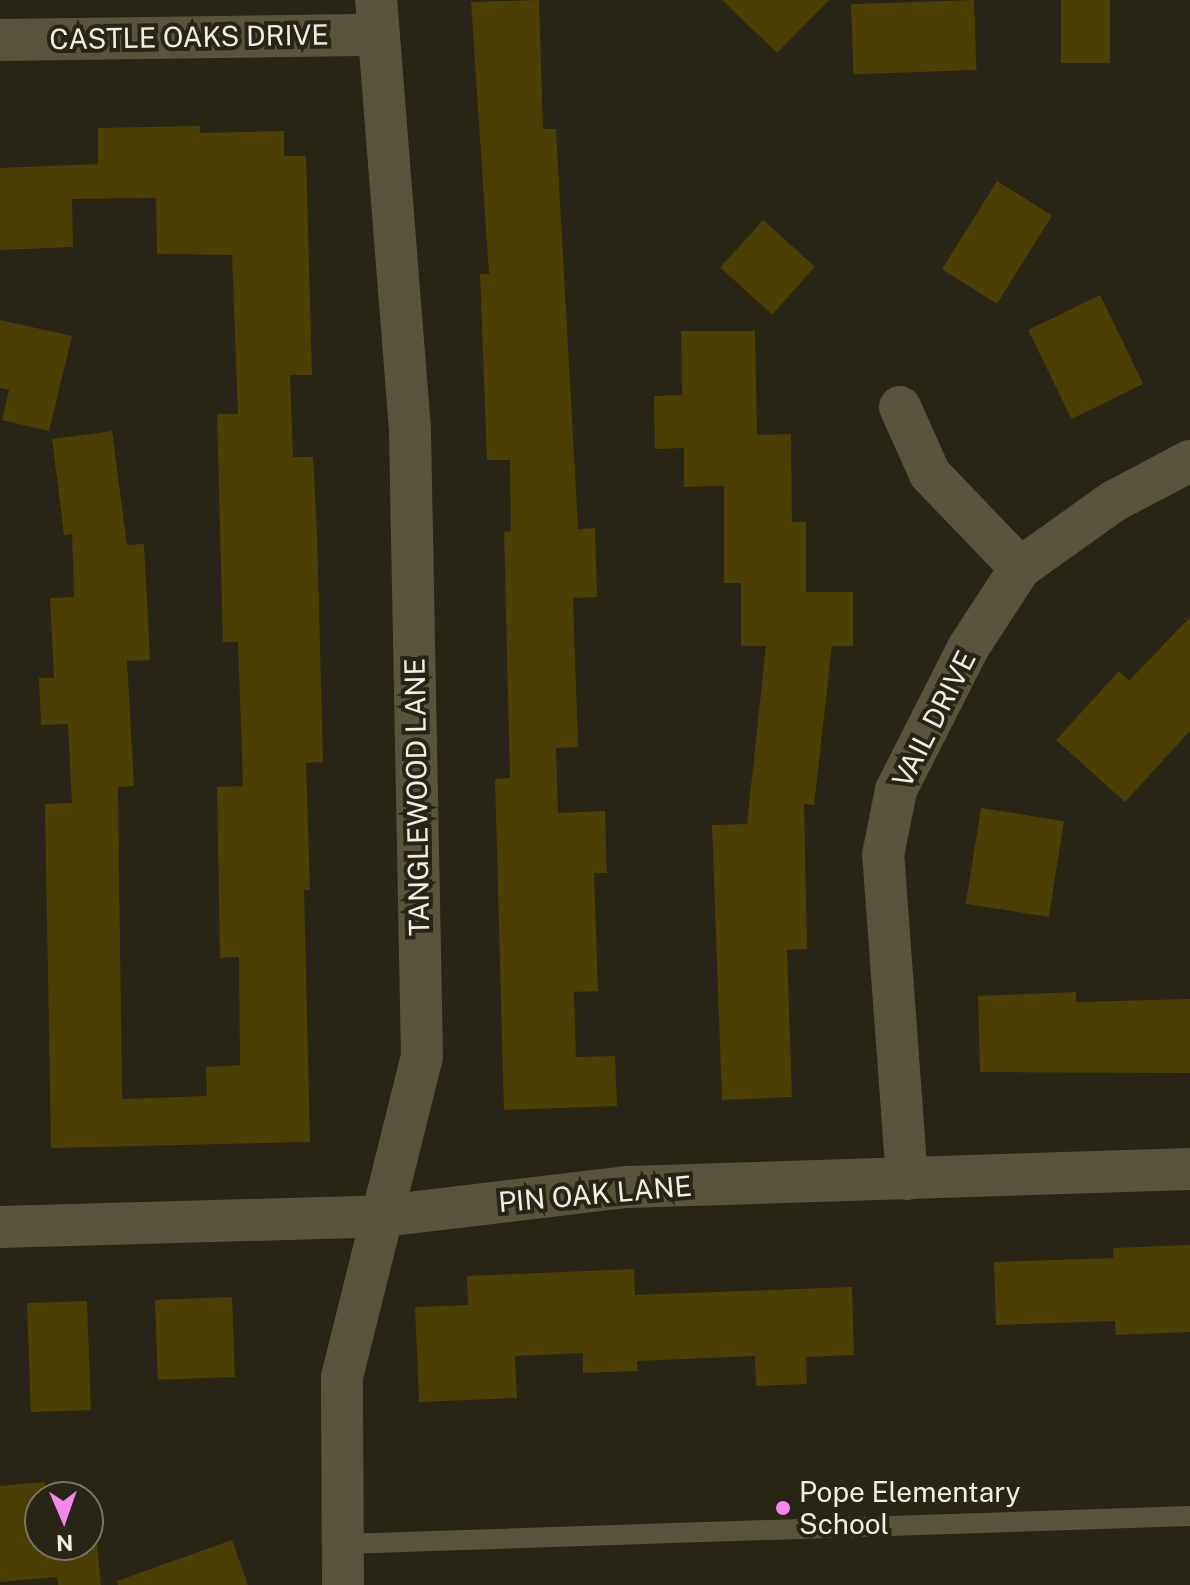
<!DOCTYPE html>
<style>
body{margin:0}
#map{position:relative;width:1190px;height:1585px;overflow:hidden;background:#282416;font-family:"Public Sans",sans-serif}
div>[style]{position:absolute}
.building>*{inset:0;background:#4c3f04;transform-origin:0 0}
.service>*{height:20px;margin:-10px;padding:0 10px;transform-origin:10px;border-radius:10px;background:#5a543f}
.minor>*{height:42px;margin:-21px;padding:0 21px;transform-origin:21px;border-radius:21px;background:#5a543f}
.dots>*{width:22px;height:22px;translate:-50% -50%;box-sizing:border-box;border:4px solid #282416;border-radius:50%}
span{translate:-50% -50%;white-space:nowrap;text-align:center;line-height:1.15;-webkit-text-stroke:8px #282416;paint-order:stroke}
.street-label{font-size:28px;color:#f0eee5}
.poi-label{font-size:28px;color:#f0eee5}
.left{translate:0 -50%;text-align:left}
.north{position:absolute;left:24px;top:1481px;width:80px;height:80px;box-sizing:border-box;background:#282416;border:2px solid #787569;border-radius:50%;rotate:178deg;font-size:22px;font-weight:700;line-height:32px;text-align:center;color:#f0eee5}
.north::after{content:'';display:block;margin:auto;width:28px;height:36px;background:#f688ed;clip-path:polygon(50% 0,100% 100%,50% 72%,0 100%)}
</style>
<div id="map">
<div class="building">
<div style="clip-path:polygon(539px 0,543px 129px,556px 129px,578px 529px,595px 528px,597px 597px,573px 598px,578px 747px,556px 748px,558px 813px,605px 811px,607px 873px,594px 873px,598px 991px,574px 992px,576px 1057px,615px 1056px,617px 1106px,504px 1110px,495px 779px,510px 778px,504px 532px,511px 531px,510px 460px,487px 460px,480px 274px,489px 274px,471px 2px)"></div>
<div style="clip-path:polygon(722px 0,829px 0,777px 53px)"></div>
<div style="left:974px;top:0;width:70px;height:123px;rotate:88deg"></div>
<div style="left:1061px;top:0;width:49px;height:63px"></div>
<div style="clip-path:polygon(200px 126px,200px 133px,284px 131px,284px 156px,306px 156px,312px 375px,290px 375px,293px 457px,313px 457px,317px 532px,323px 762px,306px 763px,310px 890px,304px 890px,310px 1142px,51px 1148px,45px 804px,72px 803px,68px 724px,41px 725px,39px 678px,54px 678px,50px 598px,74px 597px,72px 534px,64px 535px,52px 439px,112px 431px,127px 545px,144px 544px,150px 660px,127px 661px,134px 786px,118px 787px,122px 1099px,207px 1096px,206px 1067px,240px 1065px,239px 957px,220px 958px,217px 787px,243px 786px,238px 642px,223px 642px,217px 414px,238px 414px,232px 255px,157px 254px,156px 198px,72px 199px,73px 247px,0 250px,0 168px,98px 164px,98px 128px)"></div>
<div style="left:997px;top:181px;width:65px;height:104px;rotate:32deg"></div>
<div style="left:763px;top:220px;width:70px;height:64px;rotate:42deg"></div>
<div style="left:1100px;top:295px;width:99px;height:80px;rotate:64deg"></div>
<div style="clip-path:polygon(0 320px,72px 336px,49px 431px,2px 420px,9px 390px,0 388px)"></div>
<div style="clip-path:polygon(681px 331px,755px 331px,757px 435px,791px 434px,792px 522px,806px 522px,806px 592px,853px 592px,853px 646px,832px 646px,814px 805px,804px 804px,807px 949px,787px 950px,792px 1097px,722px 1100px,712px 825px,747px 824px,766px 646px,741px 646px,741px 583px,724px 583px,724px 486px,684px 487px,684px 448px,655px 449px,654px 396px,682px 395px)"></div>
<div style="clip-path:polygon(1190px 617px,1190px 731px,1125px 802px,1056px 740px,1119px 671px,1129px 681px)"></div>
<div style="left:981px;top:808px;width:84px;height:97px;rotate:9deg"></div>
<div style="clip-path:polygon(1076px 992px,1076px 1002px,1190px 999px,1190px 1073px,980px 1072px,978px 996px)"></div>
<div style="clip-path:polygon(1190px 1245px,1190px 1332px,1116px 1335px,1115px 1321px,996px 1325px,994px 1262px,1113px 1258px,1113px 1248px)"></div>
<div style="clip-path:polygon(634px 1269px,635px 1295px,852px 1287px,854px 1355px,806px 1357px,807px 1384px,756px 1386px,755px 1356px,637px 1361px,638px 1371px,583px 1373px,583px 1353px,515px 1356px,517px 1398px,419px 1402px,415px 1307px,468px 1305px,467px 1276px)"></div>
<div style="left:232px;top:1297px;width:80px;height:77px;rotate:88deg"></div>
<div style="left:87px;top:1301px;width:109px;height:60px;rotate:88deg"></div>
<div style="clip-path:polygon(45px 1482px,40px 1545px,88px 1545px,93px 1505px,101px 1585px,58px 1585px,57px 1577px,0 1582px,0 1486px)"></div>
<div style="clip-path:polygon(232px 1540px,248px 1585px,118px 1585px,117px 1581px)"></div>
</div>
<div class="service">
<div style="left:343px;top:1544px;width:847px;rotate:-1.89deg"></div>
</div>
<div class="minor">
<div style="left:0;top:40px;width:377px;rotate:-0.8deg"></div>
<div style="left:900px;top:407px;width:73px;rotate:65.9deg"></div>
<div style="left:930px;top:474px;width:130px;rotate:46.2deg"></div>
<div style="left:907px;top:1179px;width:325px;rotate:-94.2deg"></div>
<div style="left:883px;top:855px;width:66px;rotate:-78.7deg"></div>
<div style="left:896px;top:790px;width:159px;rotate:-63.1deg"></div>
<div style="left:968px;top:648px;width:95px;rotate:-57deg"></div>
<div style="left:1020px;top:568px;width:115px;rotate:-35.5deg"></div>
<div style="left:1114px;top:501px;width:86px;rotate:-27.8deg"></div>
<div style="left:0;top:1227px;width:383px;rotate:-1.6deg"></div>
<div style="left:383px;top:1216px;width:247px;rotate:-6.8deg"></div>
<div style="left:628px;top:1187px;width:562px;rotate:-1.83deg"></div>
<div style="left:343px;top:1585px;width:208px;rotate:-90.3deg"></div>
<div style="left:342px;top:1377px;width:330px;rotate:-76deg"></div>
<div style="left:422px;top:1057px;width:627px;rotate:-91.1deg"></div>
<div style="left:410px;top:430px;width:431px;rotate:-94.5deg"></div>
</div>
<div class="dots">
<div style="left:783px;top:1508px;background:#f688ed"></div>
</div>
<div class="street-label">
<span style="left:189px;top:37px;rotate:-1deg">CASTLE OAKS DRIVE</span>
<span style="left:934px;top:719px;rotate:-63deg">VAIL DRIVE</span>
<span style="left:417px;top:797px;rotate:-91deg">TANGLEWOOD LANE</span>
<span style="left:595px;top:1194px;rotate:-5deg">PIN OAK LANE</span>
</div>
<div class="poi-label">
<span class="left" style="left:799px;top:1508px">Pope Elementary<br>School</span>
</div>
<div class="north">N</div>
</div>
